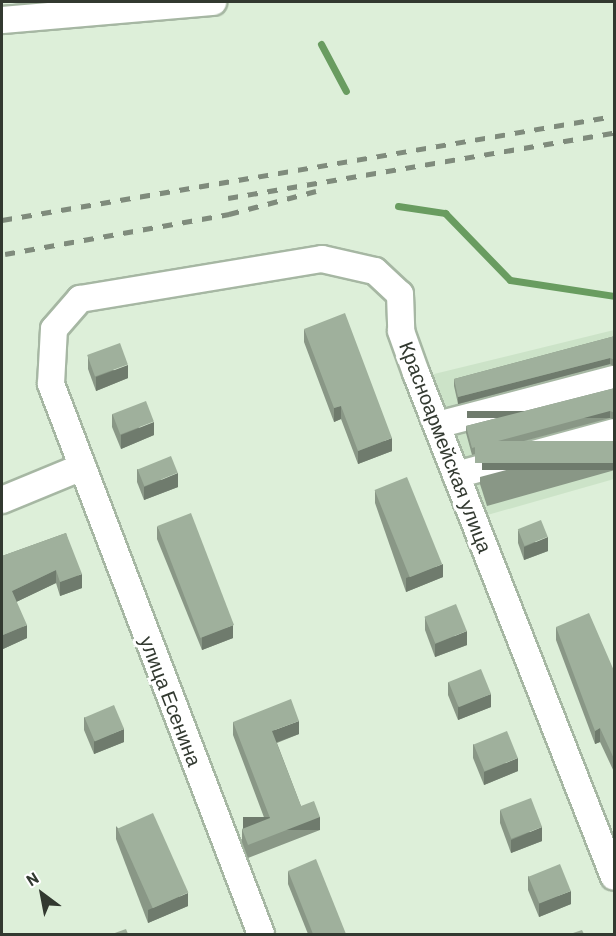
<!DOCTYPE html>
<meta charset="utf-8">
<style>
body{margin:0}
#map{position:relative;width:616px;height:936px;overflow:hidden;background:#ddefd9;font-family:Barlow,sans-serif}
div>[style]{position:absolute}
.built>*{inset:0;background:#cce3c8}
.stream>*{height:7px;margin:-3.5px;padding:0 3.5px;transform-origin:3.5px;border-radius:3.5px;background:#699c60}
.roads{filter:drop-shadow(2px 0 #a6b7a3) drop-shadow(-2px 0 #a6b7a3) drop-shadow(0 2px #a6b7a3) drop-shadow(0 -2px #a6b7a3)}
.minor>*{height:26px;margin:-13px;padding:0 13px;transform-origin:13px;border-radius:13px;background:#fff}
.rail>*{height:4.5px;margin-top:-2.25px;transform-origin:0;background:repeating-linear-gradient(90deg,#7f8b7c 0 10px,transparent 0 20px)}
.wall>*{inset:0;background:#899786}
.shaded-wall>*{inset:0;background:#6f7b6d;transform-origin:0 0}
.building>*{inset:0;background:#9fb09c;transform-origin:0 0}
span{translate:-50% -50%;white-space:nowrap;text-align:center;line-height:1.15;-webkit-text-stroke:6px #fff;paint-order:stroke}
.street-label{font-size:20px;color:#323930}
.frame{position:absolute;inset:0;border:3px solid #323930;pointer-events:none}
.north{position:absolute;left:12px;top:864px;width:60px;height:60px;-webkit-text-stroke:4px #fff;paint-order:stroke;rotate:328deg;font-size:16px;font-weight:700;line-height:24px;text-align:center;color:#323930}
.north::after{content:'';display:block;margin:auto;width:21px;height:27px;background:#323930;clip-path:polygon(50% 0,100% 100%,50% 72%,0 100%)}
</style>
<div id="map">
<div class="built">
<div style="clip-path:polygon(614px 330px,614px 479px,484px 516px,430px 375px)"></div>
</div>
<div class="stream">
<div style="left:321px;top:44px;width:53px;rotate:62deg"></div>
<div style="left:398px;top:206px;width:48px;rotate:8.5deg"></div>
<div style="left:445px;top:213px;width:93px;rotate:45.9deg"></div>
<div style="left:510px;top:280px;width:105px;rotate:8.7deg"></div>
</div>
<div class="roads">
<div class="minor">
<div style="left:2px;top:20px;width:212px;rotate:-4.9deg"></div>
<div style="left:437px;top:425px;width:183px;rotate:-14.6deg"></div>
<div style="left:456px;top:475px;width:164px;rotate:-15.2deg"></div>
<div style="left:2px;top:500px;width:87px;rotate:-22.4deg"></div>
<div style="left:261px;top:934px;width:589px;rotate:-110.9deg"></div>
<div style="left:51px;top:384px;width:55px;rotate:-86.9deg"></div>
<div style="left:54px;top:329px;width:40px;rotate:-49deg"></div>
<div style="left:80px;top:299px;width:245px;rotate:-9.4deg"></div>
<div style="left:322px;top:259px;width:54px;rotate:12.8deg"></div>
<div style="left:375px;top:271px;width:34px;rotate:43deg"></div>
<div style="left:400px;top:294px;width:37px;rotate:88deg"></div>
<div style="left:401px;top:331px;width:45px;rotate:70.3deg"></div>
<div style="left:416px;top:373px;width:541px;rotate:68.55deg"></div>
</div>
</div>
<div class="rail">
<div style="left:228px;top:198px;width:391px;rotate:-9.6deg"></div>
<div style="left:2px;top:220px;width:621px;rotate:-9.64deg"></div>
<div style="left:5px;top:254px;width:228px;rotate:-10.1deg"></div>
<div style="left:229px;top:214px;width:90px;rotate:-14.8deg"></div>
</div>
<div class="wall">
<div style="clip-path:polygon(304px 329px,392px 451px,358px 464px,341px 419px,334px 422px,304px 342px)"></div>
<div style="clip-path:polygon(615px 336px,615px 367px,610px 364px,458px 404px,454px 386px,454px 379px)"></div>
<div style="clip-path:polygon(88px 356px,128px 378px,96px 391px,88px 369px)"></div>
<div style="clip-path:polygon(615px 388px,615px 420px,610px 418px,472px 455px,466px 433px,466px 426px)"></div>
<div style="clip-path:polygon(112px 414px,154px 435px,121px 449px,112px 427px)"></div>
<div style="clip-path:polygon(615px 441px,615px 470px,487px 506px,480px 484px,480px 477px)"></div>
<div style="clip-path:polygon(137px 469px,178px 487px,144px 500px,137px 482px)"></div>
<div style="clip-path:polygon(375px 490px,443px 577px,406px 592px,375px 503px)"></div>
<div style="clip-path:polygon(157px 526px,233px 638px,202px 650px,157px 539px)"></div>
<div style="clip-path:polygon(518px 530px,548px 551px,524px 560px,518px 543px)"></div>
<div style="clip-path:polygon(66px 533px,82px 588px,60px 596px,56px 583px,16px 602px,27px 638px,3px 649px,2px 645px,2px 556px)"></div>
<div style="clip-path:polygon(425px 617px,467px 645px,435px 657px,425px 630px)"></div>
<div style="clip-path:polygon(556px 627px,615px 673px,615px 774px,600px 742px,595px 744px,556px 640px)"></div>
<div style="clip-path:polygon(448px 682px,491px 707px,458px 720px,448px 695px)"></div>
<div style="clip-path:polygon(84px 717px,124px 742px,94px 754px,84px 730px)"></div>
<div style="clip-path:polygon(233px 722px,299px 734px,277px 743px,301px 806px,320px 830px,248px 858px,242px 842px,242px 829px,265px 820px,233px 735px)"></div>
<div style="clip-path:polygon(473px 744px,518px 771px,484px 785px,473px 758px)"></div>
<div style="clip-path:polygon(500px 810px,542px 841px,511px 853px,500px 823px)"></div>
<div style="clip-path:polygon(116px 826px,188px 906px,148px 923px,116px 839px)"></div>
<div style="clip-path:polygon(288px 871px,346px 934px,308px 934px,288px 884px)"></div>
<div style="clip-path:polygon(528px 876px,571px 904px,539px 917px,528px 890px)"></div>
</div>
<div class="shaded-wall">
<div style="clip-path:polygon(610px 358px,610px 364px,458px 404px,458px 397px)"></div>
<div style="clip-path:polygon(128px 365px,128px 378px,96px 391px,96px 377px)"></div>
<div style="clip-path:polygon(341px 406px,341px 419px,334px 422px,334px 408px)"></div>
<div style="left:610px;top:411px;width:7px;height:143px;rotate:90deg"></div>
<div style="clip-path:polygon(154px 422px,154px 435px,121px 449px,121px 435px)"></div>
<div style="clip-path:polygon(392px 438px,392px 451px,358px 464px,358px 451px)"></div>
<div style="left:615px;top:463px;width:7px;height:133px;rotate:90deg"></div>
<div style="clip-path:polygon(178px 473px,178px 487px,144px 500px,144px 487px)"></div>
<div style="clip-path:polygon(548px 537px,548px 551px,524px 560px,524px 547px)"></div>
<div style="clip-path:polygon(443px 564px,443px 577px,406px 592px,406px 578px)"></div>
<div style="clip-path:polygon(56px 570px,56px 583px,12px 604px,12px 591px)"></div>
<div style="clip-path:polygon(82px 574px,82px 588px,60px 596px,60px 582px)"></div>
<div style="clip-path:polygon(27px 625px,27px 638px,3px 649px,3px 635px)"></div>
<div style="clip-path:polygon(233px 625px,233px 638px,202px 650px,202px 637px)"></div>
<div style="clip-path:polygon(467px 631px,467px 645px,435px 657px,435px 644px)"></div>
<div style="clip-path:polygon(491px 694px,491px 707px,458px 720px,458px 706px)"></div>
<div style="clip-path:polygon(299px 721px,299px 734px,272px 744px,272px 731px)"></div>
<div style="clip-path:polygon(600px 728px,600px 742px,595px 744px,595px 731px)"></div>
<div style="clip-path:polygon(124px 729px,124px 742px,94px 754px,94px 741px)"></div>
<div style="clip-path:polygon(518px 758px,518px 771px,484px 785px,484px 772px)"></div>
<div style="left:320px;top:817px;width:13px;height:77px;rotate:90deg"></div>
<div style="clip-path:polygon(542px 827px,542px 841px,511px 853px,511px 840px)"></div>
<div style="clip-path:polygon(571px 891px,571px 904px,539px 917px,539px 903px)"></div>
<div style="clip-path:polygon(188px 893px,188px 906px,148px 923px,148px 910px)"></div>
</div>
<div class="building">
<div style="clip-path:polygon(345px 313px,392px 438px,358px 451px,341px 406px,334px 408px,304px 329px)"></div>
<div style="clip-path:polygon(615px 336px,615px 360px,610px 358px,458px 397px,454px 379px)"></div>
<div style="left:120px;top:343px;width:23px;height:35px;rotate:70deg"></div>
<div style="clip-path:polygon(615px 388px,615px 413px,610px 411px,472px 448px,466px 426px)"></div>
<div style="left:146px;top:401px;width:22px;height:36px;rotate:69deg"></div>
<div style="left:615px;top:441px;width:22px;height:140px;rotate:90deg"></div>
<div style="left:171px;top:456px;width:18px;height:36px;rotate:68deg"></div>
<div style="left:407px;top:477px;width:94px;height:35px;rotate:68deg"></div>
<div style="left:191px;top:513px;width:120px;height:36px;rotate:69deg"></div>
<div style="left:541px;top:520px;width:18px;height:25px;rotate:68deg"></div>
<div style="clip-path:polygon(66px 533px,82px 574px,60px 582px,56px 570px,12px 591px,27px 625px,3px 635px,2px 631px,2px 556px)"></div>
<div style="left:456px;top:604px;width:29px;height:34px;rotate:68deg"></div>
<div style="clip-path:polygon(589px 613px,615px 673px,615px 761px,600px 728px,595px 731px,556px 627px)"></div>
<div style="left:481px;top:669px;width:27px;height:35px;rotate:68deg"></div>
<div style="clip-path:polygon(291px 699px,299px 721px,272px 731px,301px 806px,314px 801px,320px 817px,248px 845px,242px 829px,270px 818px,233px 722px)"></div>
<div style="left:114px;top:705px;width:26px;height:32px;rotate:67deg"></div>
<div style="left:507px;top:731px;width:29px;height:36px;rotate:68deg"></div>
<div style="left:531px;top:798px;width:31px;height:33px;rotate:69deg"></div>
<div style="left:153px;top:813px;width:87px;height:39px;rotate:66deg"></div>
<div style="clip-path:polygon(316px 859px,346px 934px,313px 934px,288px 871px)"></div>
<div style="left:560px;top:864px;width:29px;height:34px;rotate:68deg"></div>
<div style="clip-path:polygon(126px 929px,128px 934px,112px 934px)"></div>
<div style="clip-path:polygon(582px 930px,584px 934px,570px 934px)"></div>
</div>
<div class="street-label">
<span style="left:446px;top:447px;rotate:69deg">Красноармейская улица</span>
<span style="left:171px;top:701px;rotate:69deg">улица Есенина</span>
</div>
<div class="frame"></div>
<div class="north">N</div>
</div>
